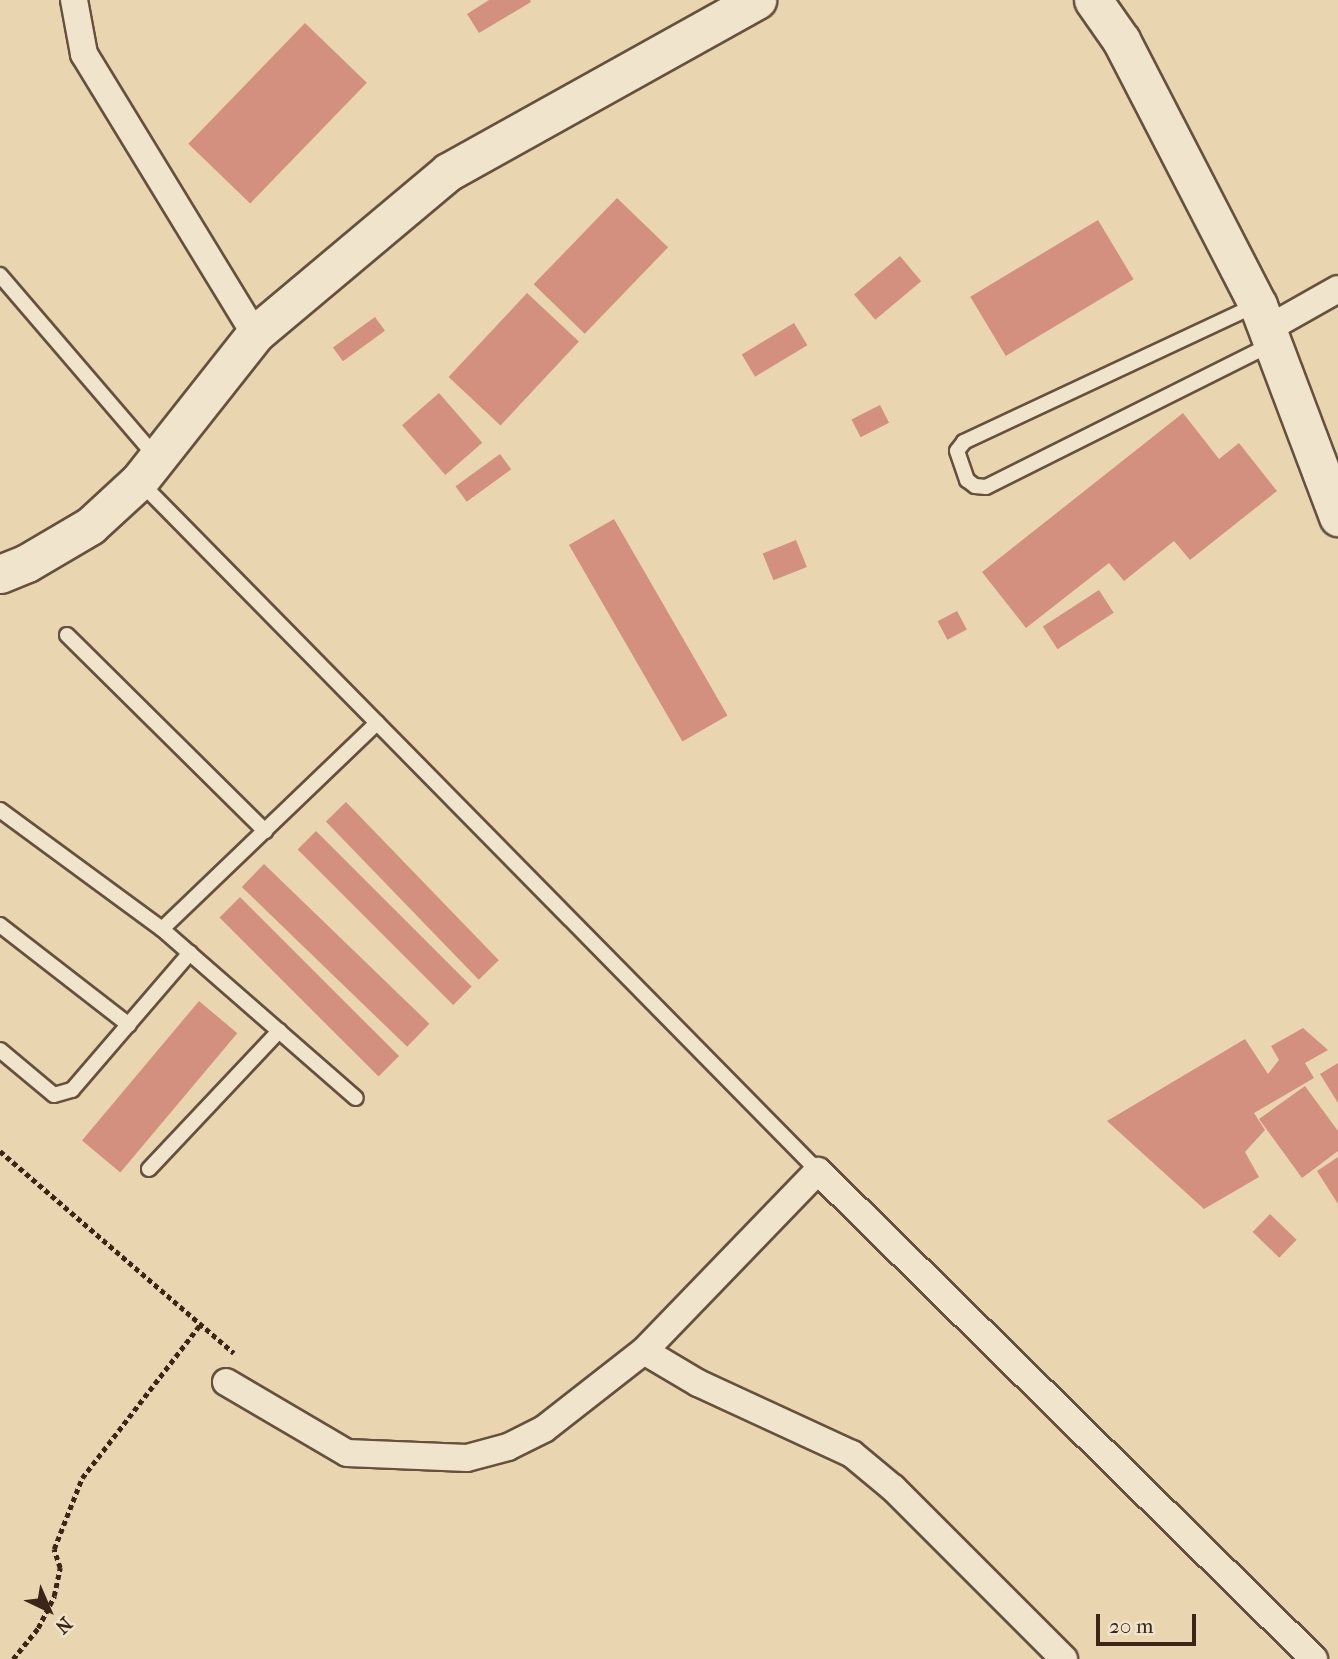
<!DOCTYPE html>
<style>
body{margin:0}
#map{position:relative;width:1338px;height:1659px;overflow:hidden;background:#e9d6b0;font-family:"IM FELL French Canon",serif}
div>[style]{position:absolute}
.building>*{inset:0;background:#d4907e;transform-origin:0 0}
.path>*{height:4.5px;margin-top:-2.25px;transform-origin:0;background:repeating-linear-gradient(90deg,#3a2518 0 5px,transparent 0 8.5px)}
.roads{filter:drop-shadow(2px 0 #66513e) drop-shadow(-2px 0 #66513e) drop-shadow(0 2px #66513e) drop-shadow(0 -2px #66513e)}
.lane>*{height:14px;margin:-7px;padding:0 7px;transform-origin:7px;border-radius:7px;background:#f1e4cc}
.street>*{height:26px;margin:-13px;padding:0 13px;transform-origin:13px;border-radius:13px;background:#f1e4cc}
.secondary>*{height:37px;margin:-18.5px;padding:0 18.5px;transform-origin:18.5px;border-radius:18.5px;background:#f1e4cc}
span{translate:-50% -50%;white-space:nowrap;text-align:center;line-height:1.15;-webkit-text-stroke:5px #f1e4cc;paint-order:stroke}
.north{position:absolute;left:14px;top:1575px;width:70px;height:70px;-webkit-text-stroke:5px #f1e4cc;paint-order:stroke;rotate:136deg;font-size:19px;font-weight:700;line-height:28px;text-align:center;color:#3a2518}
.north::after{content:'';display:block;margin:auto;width:24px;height:32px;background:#3a2518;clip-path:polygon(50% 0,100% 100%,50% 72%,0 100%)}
.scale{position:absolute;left:1096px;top:1614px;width:100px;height:32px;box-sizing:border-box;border:4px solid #3a2518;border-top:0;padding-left:9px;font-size:21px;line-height:24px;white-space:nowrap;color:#3a2518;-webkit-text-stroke:5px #f1e4cc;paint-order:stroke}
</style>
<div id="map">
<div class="building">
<div style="clip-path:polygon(489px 0,530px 0,531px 2px,479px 33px,467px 14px)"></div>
<div style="left:305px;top:23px;width:86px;height:168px;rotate:44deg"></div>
<div style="left:617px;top:198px;width:71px;height:120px;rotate:44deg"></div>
<div style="left:1098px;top:220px;width:69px;height:149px;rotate:59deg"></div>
<div style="left:900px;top:256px;width:33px;height:60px;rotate:50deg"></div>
<div style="left:527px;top:293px;width:71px;height:115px;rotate:43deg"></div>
<div style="left:375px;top:317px;width:17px;height:52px;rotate:54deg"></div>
<div style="left:794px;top:323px;width:26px;height:61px;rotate:59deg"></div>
<div style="left:439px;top:393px;width:66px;height:49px;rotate:49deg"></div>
<div style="left:880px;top:405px;width:20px;height:32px;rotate:63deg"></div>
<div style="clip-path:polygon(1183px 413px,1219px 459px,1239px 443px,1277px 491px,1190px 560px,1174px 541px,1124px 581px,1109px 563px,1026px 628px,982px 572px)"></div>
<div style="left:500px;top:454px;width:19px;height:55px;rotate:54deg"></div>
<div style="left:614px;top:519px;width:227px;height:52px;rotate:60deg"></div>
<div style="left:796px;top:540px;width:29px;height:36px;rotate:68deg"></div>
<div style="left:1099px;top:590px;width:27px;height:67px;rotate:57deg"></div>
<div style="left:957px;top:611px;width:21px;height:22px;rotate:62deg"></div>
<div style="left:346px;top:802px;width:220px;height:28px;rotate:46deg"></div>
<div style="left:316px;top:831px;width:220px;height:26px;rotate:45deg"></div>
<div style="left:264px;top:864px;width:230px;height:32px;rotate:44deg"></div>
<div style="left:240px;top:897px;width:225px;height:29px;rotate:45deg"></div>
<div style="left:199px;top:1001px;width:50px;height:182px;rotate:40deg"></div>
<div style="clip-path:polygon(1303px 1028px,1328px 1050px,1305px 1063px,1314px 1078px,1254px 1113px,1265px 1130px,1245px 1152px,1259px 1177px,1204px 1209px,1107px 1121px,1245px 1039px,1268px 1074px,1279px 1060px,1271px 1046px)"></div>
<div style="clip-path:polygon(1338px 1063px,1338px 1103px,1320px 1074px)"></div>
<div style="clip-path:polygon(1305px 1086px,1338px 1131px,1338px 1151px,1302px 1178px,1259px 1119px)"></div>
<div style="clip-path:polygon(1338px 1157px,1338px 1204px,1317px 1171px)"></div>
<div style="left:1270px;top:1214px;width:37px;height:25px;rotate:44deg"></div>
</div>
<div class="path">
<div style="left:0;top:1151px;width:309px;rotate:40.8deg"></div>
<div style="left:13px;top:1659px;width:40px;rotate:-51deg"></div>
<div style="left:38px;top:1628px;width:36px;rotate:-63deg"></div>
<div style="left:54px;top:1596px;width:29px;rotate:-78deg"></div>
<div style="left:60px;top:1568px;width:20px;rotate:-108deg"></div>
<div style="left:54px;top:1549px;width:76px;rotate:-68.5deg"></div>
<div style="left:82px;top:1478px;width:193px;rotate:-52.4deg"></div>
</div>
<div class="roads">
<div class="lane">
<div style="left:0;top:275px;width:240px;rotate:49.4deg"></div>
<div style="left:1256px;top:305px;width:323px;rotate:154.9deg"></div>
<div style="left:964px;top:442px;width:11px;rotate:128deg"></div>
<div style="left:957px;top:451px;width:31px;rotate:71deg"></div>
<div style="left:967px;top:480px;width:10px;rotate:37deg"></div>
<div style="left:975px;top:486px;width:11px;rotate:5deg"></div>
<div style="left:986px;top:487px;width:319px;rotate:-26.6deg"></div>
<div style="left:140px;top:482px;width:967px;rotate:45.46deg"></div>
<div style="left:67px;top:635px;width:279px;rotate:44.7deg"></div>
<div style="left:0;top:810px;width:201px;rotate:36.3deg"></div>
<div style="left:162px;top:929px;width:298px;rotate:-43.8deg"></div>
<div style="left:0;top:925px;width:163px;rotate:37.8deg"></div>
<div style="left:162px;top:929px;width:257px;rotate:41.1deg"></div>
<div style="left:0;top:1050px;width:70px;rotate:39.8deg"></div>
<div style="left:54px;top:1095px;width:19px;rotate:-16deg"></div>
<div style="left:72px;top:1090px;width:181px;rotate:-49.3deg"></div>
<div style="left:149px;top:1169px;width:190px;rotate:-46.7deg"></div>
</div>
<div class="street">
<div style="left:74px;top:0;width:55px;rotate:79.5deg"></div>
<div style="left:84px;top:54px;width:328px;rotate:58.6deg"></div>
<div style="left:1269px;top:328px;width:79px;rotate:-29.5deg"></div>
<div style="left:644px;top:1351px;width:63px;rotate:30.7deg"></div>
<div style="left:698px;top:1383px;width:170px;rotate:24.8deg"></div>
<div style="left:852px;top:1454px;width:53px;rotate:39.7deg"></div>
<div style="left:893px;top:1488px;width:242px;rotate:45deg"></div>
<div style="left:226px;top:1382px;width:140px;rotate:30.4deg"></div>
<div style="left:347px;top:1453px;width:120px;rotate:2.4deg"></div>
<div style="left:467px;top:1458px;width:42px;rotate:-15deg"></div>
<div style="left:508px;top:1447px;width:40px;rotate:-26.6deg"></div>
<div style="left:544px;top:1429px;width:127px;rotate:-38deg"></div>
<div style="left:644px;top:1351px;width:250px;rotate:-46deg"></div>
<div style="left:818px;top:1171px;width:696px;rotate:44.53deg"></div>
</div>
<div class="secondary">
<div style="left:1093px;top:0;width:49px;rotate:55deg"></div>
<div style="left:1121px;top:40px;width:298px;rotate:62.7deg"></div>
<div style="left:1258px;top:305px;width:227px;rotate:69.3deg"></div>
<div style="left:0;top:574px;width:29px;rotate:-22deg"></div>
<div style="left:27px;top:563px;width:73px;rotate:-30.4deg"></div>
<div style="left:90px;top:526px;width:67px;rotate:-42.6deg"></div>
<div style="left:139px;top:481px;width:187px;rotate:-51.7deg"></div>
<div style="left:255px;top:334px;width:252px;rotate:-40deg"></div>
<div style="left:448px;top:172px;width:354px;rotate:-29.1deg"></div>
</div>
</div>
<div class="north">N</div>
<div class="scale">20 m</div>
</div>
